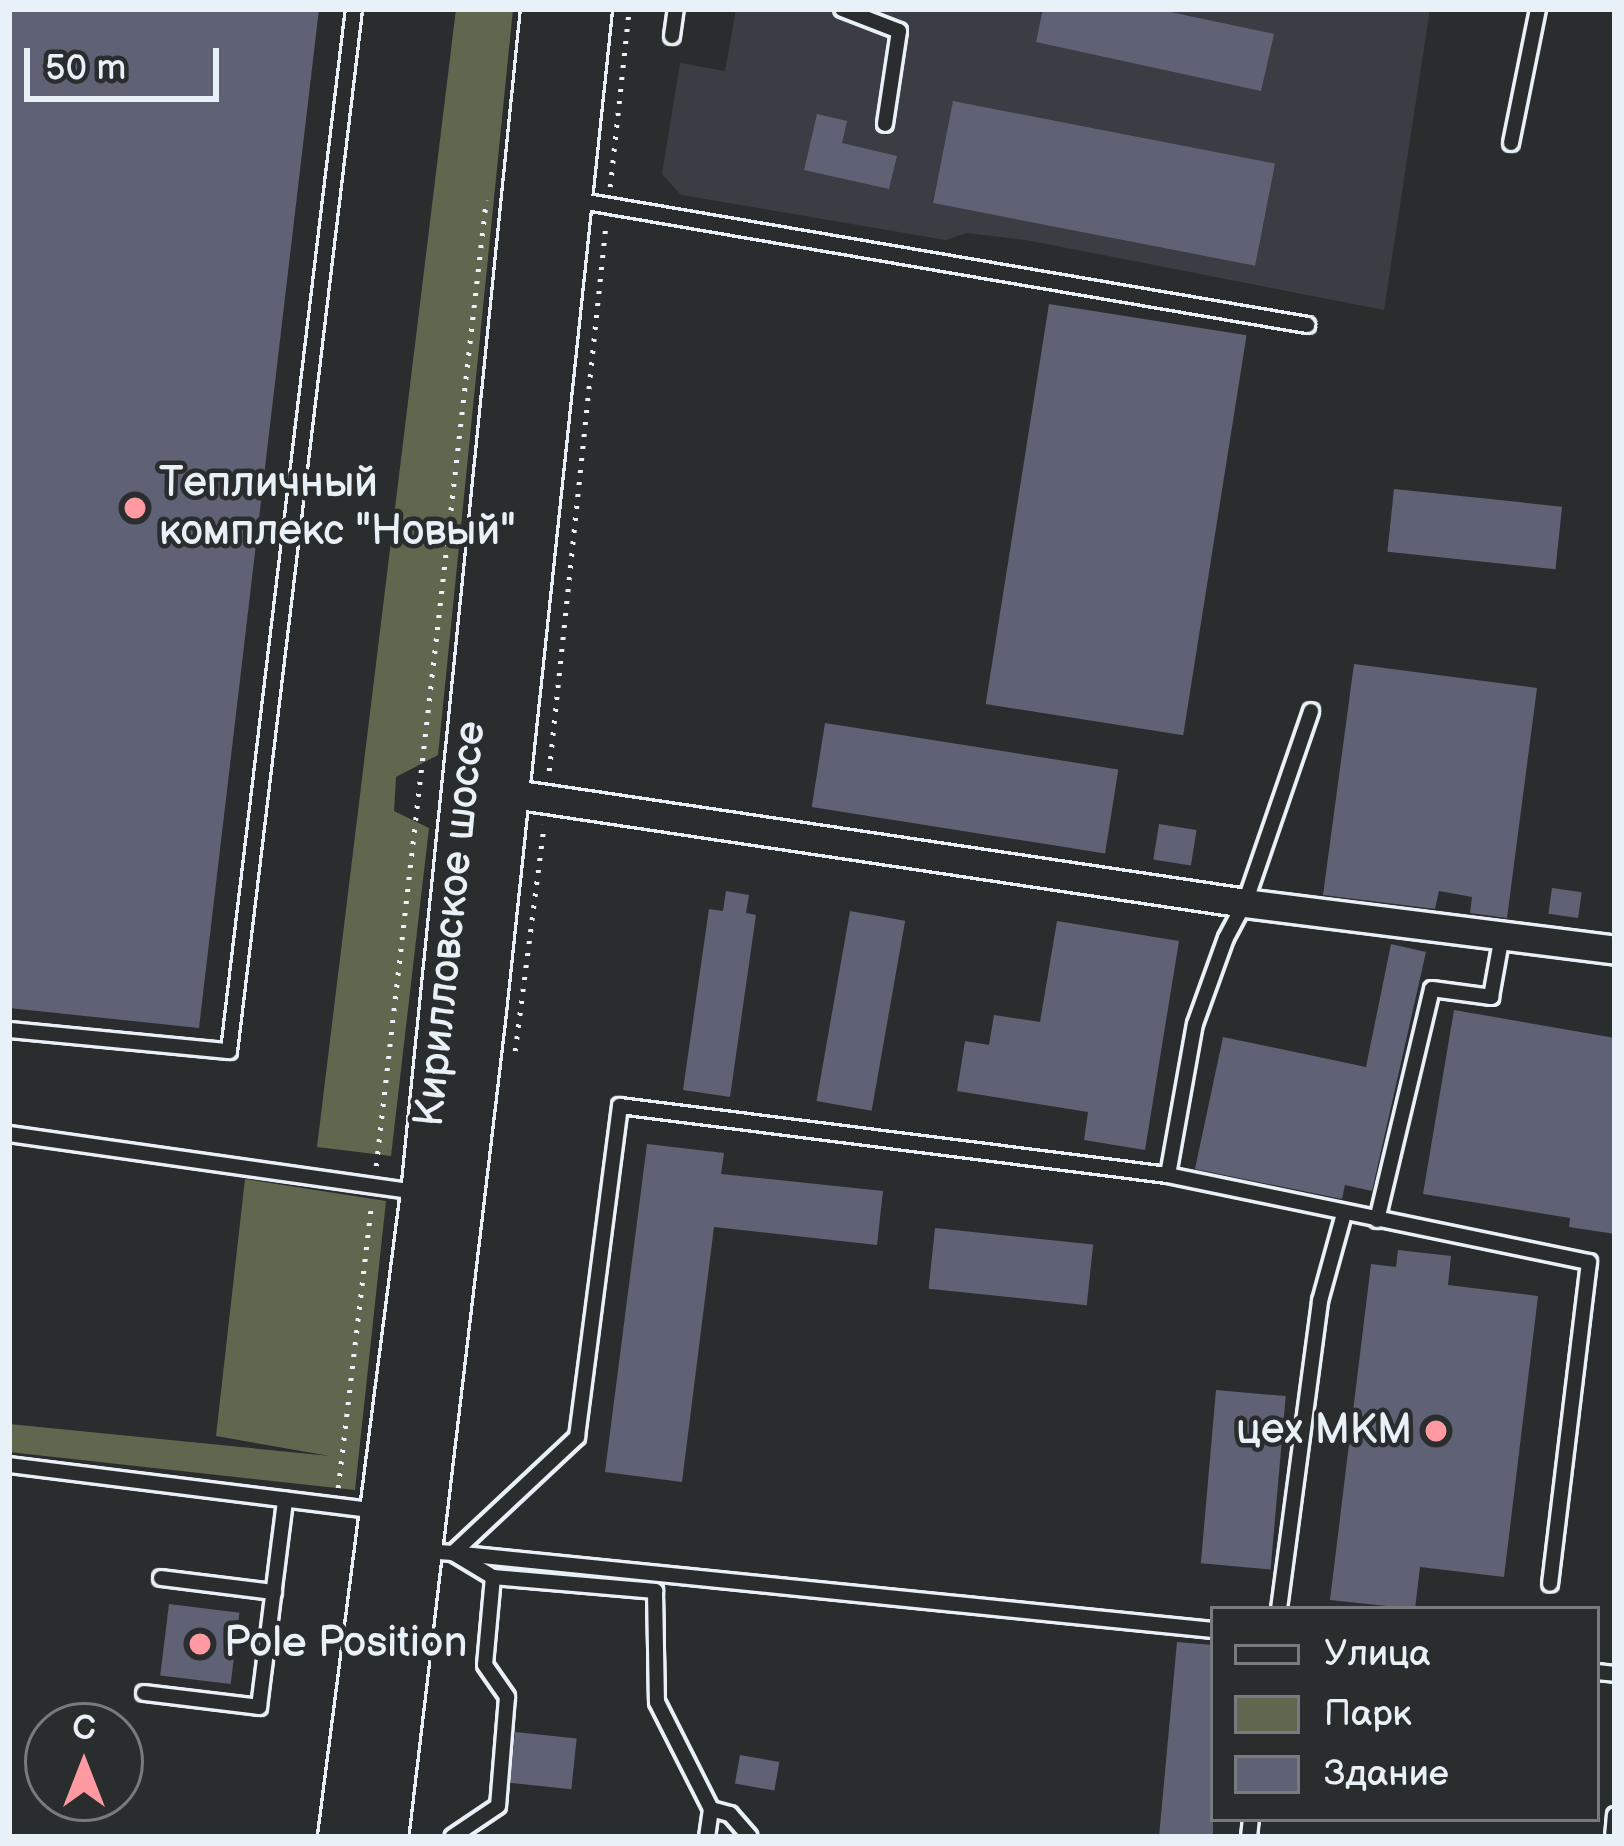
<!DOCTYPE html>
<meta charset="utf-8">
<style>
body{margin:0}
#map{position:relative;width:1624px;height:1846px;overflow:hidden;background:#2a2d2e;font-family:"Balsamiq Sans",sans-serif}
div>[style]{position:absolute}
.built>*{inset:0;background:#3a3d43}
.green>*{inset:0;background:#5f684f}
.building>*{inset:0;background:#5f6274;transform-origin:0 0}
.path>*{height:4.5px;margin-top:-2.25px;transform-origin:0;background:repeating-linear-gradient(90deg,#e8f1f8 0 3px,transparent 0 12px)}
.roads{filter:drop-shadow(3px 0 #e8f1f8) drop-shadow(-3px 0 #e8f1f8) drop-shadow(0 3px #e8f1f8) drop-shadow(0 -3px #e8f1f8)}
.service>*{height:14px;margin:-7px;padding:0 7px;transform-origin:7px;border-radius:7px;background:#2a2d2e}
.minor>*{height:27px;margin:-13.5px;padding:0 13.5px;transform-origin:13.5px;border-radius:13.5px;background:#2a2d2e}
.primary>*{height:45px;margin:-22.5px;padding:0 22.5px;transform-origin:22.5px;border-radius:22.5px;background:#2a2d2e}
.dots>*{width:33px;height:33px;translate:-50% -50%;box-sizing:border-box;border:6px solid #2a2d2e;border-radius:50%}
span{translate:-50% -50%;white-space:nowrap;text-align:center;line-height:1.15;-webkit-text-stroke:9px #2a2d2e;paint-order:stroke}
.poi-label{font-size:42px;color:#e8f1f8}
.left{translate:0 -50%;text-align:left}
.right{translate:-100% -50%;text-align:right}
.street-label{font-size:42px;color:#e8f1f8}
.frame{position:absolute;inset:0;border:12px solid #e8f1f8;pointer-events:none}
.legend{position:absolute;left:1210px;top:1606px;width:390px;height:216px;box-sizing:border-box;background:#2a2d2e;border:3px solid #767b7f;margin:0;padding:15px 21px;list-style:none;font-size:36px;color:#e8f1f8}
.legend li{display:flex;align-items:center;gap:24px;height:60px}
.legend b{width:60px;border:3px solid #767b7f}
.north{position:absolute;left:24px;top:1702px;width:120px;height:120px;box-sizing:border-box;background:#2a2d2e;border:3px solid #767b7f;border-radius:50%;rotate:0deg;font-size:33px;font-weight:700;line-height:48px;text-align:center;color:#e8f1f8}
.north::after{content:'';display:block;margin:auto;width:42px;height:54px;background:#ff9aa2;clip-path:polygon(50% 0,100% 100%,50% 72%,0 100%)}
.scale{position:absolute;left:24px;top:48px;width:195px;height:54px;box-sizing:border-box;border:6px solid #e8f1f8;border-top:0;padding-left:15px;font-size:36px;line-height:42px;white-space:nowrap;color:#e8f1f8;-webkit-text-stroke:9px #2a2d2e;paint-order:stroke}
</style>
<div id="map">
<div class="built">
<div style="clip-path:polygon(736px 9px,1430px 9px,1384px 310px,1026px 240px,966px 233px,946px 240px,681px 195px,662px 174px,680px 63px,725px 71px)"></div>
</div>
<div class="green">
<div style="clip-path:polygon(456px 9px,513px 9px,438px 755px,396px 777px,394px 811px,429px 828px,391px 1156px,317px 1147px)"></div>
<div style="clip-path:polygon(245px 1179px,386px 1201px,355px 1490px,9px 1452px,9px 1424px,330px 1456px,216px 1436px)"></div>
</div>
<div class="building">
<div style="clip-path:polygon(9px 9px,319px 9px,199px 1028px,9px 1008px)"></div>
<div style="clip-path:polygon(1043px 9px,1156px 9px,1274px 34px,1261px 91px,1036px 42px)"></div>
<div style="left:953px;top:101px;width:328px;height:104px;rotate:11deg"></div>
<div style="clip-path:polygon(817px 114px,847px 121px,842px 143px,897px 156px,889px 189px,804px 170px)"></div>
<div style="left:1049px;top:304px;width:200px;height:405px;rotate:9deg"></div>
<div style="left:1394px;top:489px;width:169px;height:63px;rotate:6deg"></div>
<div style="clip-path:polygon(1354px 664px,1537px 688px,1507px 918px,1470px 913px,1472px 897px,1439px 891px,1435px 909px,1323px 895px)"></div>
<div style="left:825px;top:723px;width:297px;height:85px;rotate:9deg"></div>
<div style="left:1159px;top:824px;width:38px;height:36px;rotate:9deg"></div>
<div style="left:1552px;top:888px;width:30px;height:26px;rotate:8deg"></div>
<div style="clip-path:polygon(726px 891px,749px 895px,746px 913px,756px 915px,730px 1097px,683px 1090px,709px 909px,723px 911px)"></div>
<div style="left:850px;top:911px;width:56px;height:193px;rotate:10deg"></div>
<div style="clip-path:polygon(1057px 921px,1179px 941px,1145px 1150px,1084px 1140px,1088px 1112px,957px 1091px,965px 1041px,989px 1045px,994px 1015px,1040px 1022px)"></div>
<div style="clip-path:polygon(1391px 944px,1426px 952px,1372px 1191px,1345px 1185px,1342px 1199px,1195px 1169px,1223px 1037px,1366px 1067px)"></div>
<div style="clip-path:polygon(1454px 1010px,1615px 1038px,1615px 1234px,1569px 1227px,1570px 1218px,1423px 1194px)"></div>
<div style="clip-path:polygon(647px 1144px,724px 1153px,721px 1174px,883px 1191px,877px 1245px,714px 1227px,682px 1482px,605px 1472px)"></div>
<div style="left:935px;top:1228px;width:159px;height:61px;rotate:6deg"></div>
<div style="clip-path:polygon(1398px 1250px,1451px 1256px,1448px 1285px,1538px 1296px,1504px 1577px,1420px 1567px,1415px 1609px,1330px 1600px,1371px 1264px,1396px 1267px)"></div>
<div style="left:1216px;top:1390px;width:70px;height:174px;rotate:5deg"></div>
<div style="left:169px;top:1604px;width:71px;height:72px;rotate:7deg"></div>
<div style="clip-path:polygon(1177px 1642px,1213px 1645px,1213px 1837px,1159px 1837px)"></div>
<div style="left:515px;top:1732px;width:62px;height:51px;rotate:6deg"></div>
<div style="left:740px;top:1755px;width:40px;height:29px;rotate:10deg"></div>
</div>
<div class="path">
<div style="left:610px;top:187px;width:179px;rotate:-83.9deg"></div>
<div style="left:549px;top:771px;width:552px;rotate:-84.07deg"></div>
<div style="left:515px;top:1051px;width:228px;rotate:-82.7deg"></div>
<div style="left:376px;top:1166px;width:972px;rotate:-83.5deg"></div>
<div style="left:338px;top:1488px;width:283px;rotate:-83.3deg"></div>
</div>
<div class="roads">
<div class="service">
<div style="left:842px;top:9px;width:61px;rotate:21.1deg"></div>
<div style="left:899px;top:31px;width:94px;rotate:98.6deg"></div>
<div style="left:672px;top:36px;width:27px;rotate:-82deg"></div>
<div style="left:1511px;top:143px;width:137px;rotate:-78.6deg"></div>
<div style="left:575px;top:200px;width:743px;rotate:9.69deg"></div>
<div style="left:9px;top:1030px;width:221px;rotate:5.5deg"></div>
<div style="left:229px;top:1051px;width:1049px;rotate:-83.16deg"></div>
<div style="left:9px;top:1134px;width:414px;rotate:8.1deg"></div>
<div style="left:1168px;top:1175px;width:153px;rotate:-79.9deg"></div>
<div style="left:1195px;top:1024px;width:91px;rotate:-70.2deg"></div>
<div style="left:1226px;top:938px;width:40px;rotate:-62deg"></div>
<div style="left:1245px;top:903px;width:203px;rotate:-71deg"></div>
<div style="left:1377px;top:1220px;width:237px;rotate:-76.6deg"></div>
<div style="left:1432px;top:989px;width:60px;rotate:7.7deg"></div>
<div style="left:1491px;top:997px;width:63px;rotate:-79.9deg"></div>
<div style="left:9px;top:1465px;width:373px;rotate:7.1deg"></div>
<div style="left:424px;top:1551px;width:29px;rotate:4deg"></div>
<div style="left:453px;top:1553px;width:47px;rotate:31deg"></div>
<div style="left:493px;top:1577px;width:88px;rotate:95.2deg"></div>
<div style="left:485px;top:1665px;width:39px;rotate:55deg"></div>
<div style="left:507px;top:1697px;width:109px;rotate:94.7deg"></div>
<div style="left:498px;top:1806px;width:55px;rotate:146deg"></div>
<div style="left:453px;top:1553px;width:170px;rotate:-43.1deg"></div>
<div style="left:577px;top:1437px;width:334px;rotate:-82.6deg"></div>
<div style="left:620px;top:1106px;width:552px;rotate:7.18deg"></div>
<div style="left:1168px;top:1175px;width:430px;rotate:11.7deg"></div>
<div style="left:1589px;top:1262px;width:324px;rotate:96.9deg"></div>
<div style="left:453px;top:1553px;width:764px;rotate:5.79deg"></div>
<div style="left:493px;top:1577px;width:163px;rotate:4.9deg"></div>
<div style="left:655px;top:1591px;width:111px;rotate:89deg"></div>
<div style="left:657px;top:1702px;width:120px;rotate:63.2deg"></div>
<div style="left:711px;top:1809px;width:28px;rotate:98deg"></div>
<div style="left:161px;top:1578px;width:114px;rotate:7.1deg"></div>
<div style="left:1279px;top:1609px;width:311px;rotate:-82.4deg"></div>
<div style="left:1320px;top:1301px;width:90px;rotate:-74.6deg"></div>
<div style="left:1597px;top:1672px;width:18px;rotate:6deg"></div>
<div style="left:144px;top:1693px;width:116px;rotate:6.9deg"></div>
<div style="left:259px;top:1707px;width:209px;rotate:-82.8deg"></div>
<div style="left:711px;top:1809px;width:20px;rotate:15deg"></div>
<div style="left:730px;top:1814px;width:30px;rotate:49deg"></div>
<div style="left:1249px;top:1837px;width:18px;rotate:-84deg"></div>
<div style="left:1613px;top:1837px;width:22px;rotate:-85deg"></div>
</div>
<div class="minor">
<div style="left:493px;top:791px;width:760px;rotate:8.47deg"></div>
<div style="left:1245px;top:903px;width:373px;rotate:7.2deg"></div>
</div>
<div class="primary">
<div style="left:341px;top:1837px;width:649px;rotate:-82.66deg"></div>
<div style="left:424px;top:1193px;width:1190px;rotate:-84.21deg"></div>
<div style="left:384px;top:1837px;width:833px;rotate:-83.24deg"></div>
<div style="left:482px;top:1010px;width:1007px;rotate:-83.96deg"></div>
</div>
</div>
<div class="dots">
<div style="left:135px;top:508px;background:#ff9aa2"></div>
<div style="left:1436px;top:1431px;background:#ff9aa2"></div>
<div style="left:200px;top:1644px;background:#ff9aa2"></div>
</div>
<div class="poi-label">
<span class="left" style="left:159px;top:508px">Тепличный<br>комплекс "Новый"</span>
<span class="right" style="left:1412px;top:1431px">цех МКМ</span>
<span class="left" style="left:224px;top:1644px">Pole Position</span>
</div>
<div class="street-label">
<span style="left:451px;top:924px;rotate:-84deg">Кирилловское шоссе</span>
</div>
<div class="frame"></div>
<ul class="legend">
<li><b style="height:15px;background:#2a2d2e"></b>Улица</li>
<li><b style="height:33px;background:#5f684f"></b>Парк</li>
<li><b style="height:33px;background:#5f6274"></b>Здание</li>
</ul>
<div class="north">С</div>
<div class="scale">50 m</div>
</div>
